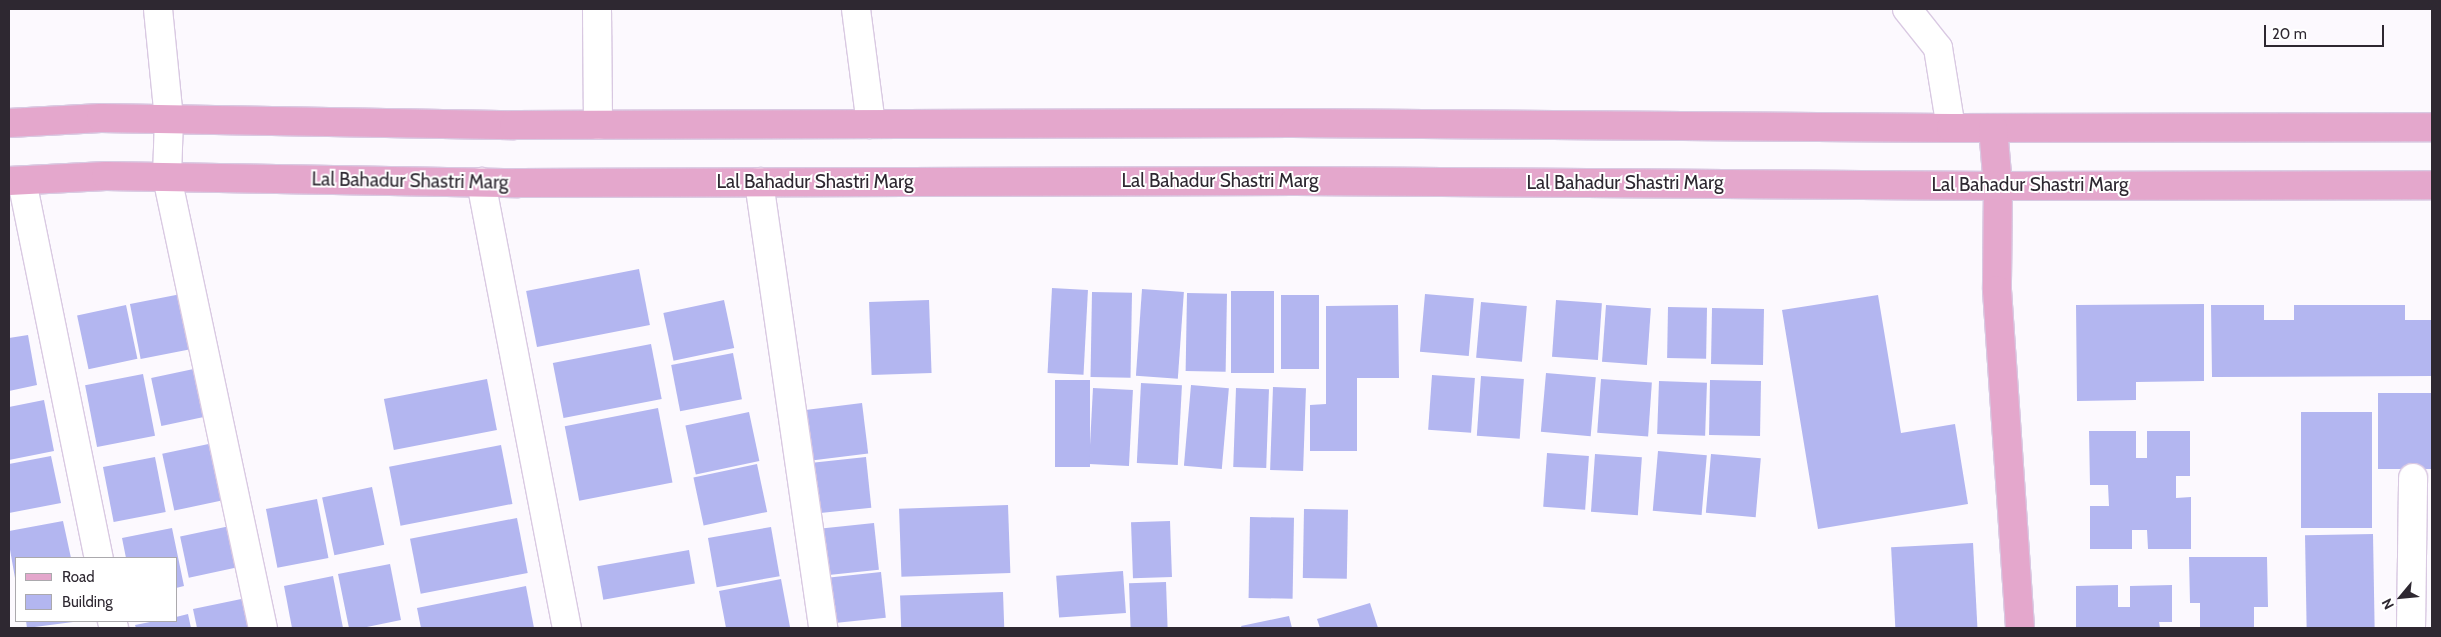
<!DOCTYPE html>
<style>
body{margin:0}
#map{position:relative;width:2441px;height:637px;overflow:hidden;background:#fcf9fe;font-family:Cabin,sans-serif}
div>[style]{position:absolute}
.building>*{inset:0;background:#b3b6f0;transform-origin:0 0}
.roads{filter:drop-shadow(1px 0 #d9c9e2) drop-shadow(-1px 0 #d9c9e2) drop-shadow(0 1px #d9c9e2) drop-shadow(0 -1px #d9c9e2)}
.minor>*{height:28px;margin:-14px;padding:0 14px;transform-origin:14px;border-radius:14px;background:#fff}
.major>*{height:28px;margin:-14px;padding:0 14px;transform-origin:14px;border-radius:14px;background:#e4a7cc}
span{translate:-50% -50%;white-space:nowrap;text-align:center;line-height:1.15;-webkit-text-stroke:4px #fff;paint-order:stroke}
.street-label{font-size:19px;color:#2e2831}
.frame{position:absolute;inset:0;border:10px solid #2e2831;pointer-events:none}
.legend{position:absolute;left:15px;top:557px;width:162px;height:65px;box-sizing:border-box;background:#fff;border:1px solid #aba9ad;margin:0;padding:6px 9px;list-style:none;font-size:15px;color:#2e2831}
.legend li{display:flex;align-items:center;gap:10px;height:25px}
.legend b{width:25px;border:1px solid #aba9ad}
.north{position:absolute;left:2376px;top:572px;width:50px;height:50px;-webkit-text-stroke:4px #fff;paint-order:stroke;rotate:242deg;font-size:14px;font-weight:700;line-height:20px;text-align:center;color:#2e2831}
.north::after{content:'';display:block;margin:auto;width:18px;height:22px;background:#2e2831;clip-path:polygon(50% 0,100% 100%,50% 72%,0 100%)}
.scale{position:absolute;left:2264px;top:25px;width:120px;height:22px;box-sizing:border-box;border:2px solid #2e2831;border-top:0;padding-left:6px;font-size:15px;line-height:18px;white-space:nowrap;color:#2e2831;-webkit-text-stroke:4px #fff;paint-order:stroke}
</style>
<div id="map">
<div class="building">
<div style="left:639px;top:269px;width:57px;height:115px;rotate:79deg"></div>
<div style="left:1052px;top:288px;width:36px;height:85px;rotate:3deg"></div>
<div style="left:1142px;top:289px;width:42px;height:87px;rotate:4deg"></div>
<div style="left:1231px;top:291px;width:43px;height:82px"></div>
<div style="left:1092px;top:292px;width:40px;height:85px;rotate:1deg"></div>
<div style="left:1187px;top:293px;width:40px;height:78px;rotate:1deg"></div>
<div style="left:181px;top:294px;width:56px;height:52px;rotate:79deg"></div>
<div style="left:1425px;top:294px;width:49px;height:58px;rotate:5deg"></div>
<div style="left:1281px;top:295px;width:38px;height:74px"></div>
<div style="clip-path:polygon(1878px 295px,1901px 433px,1955px 424px,1968px 504px,1818px 529px,1782px 310px)"></div>
<div style="left:724px;top:300px;width:49px;height:62px;rotate:78deg"></div>
<div style="left:929px;top:300px;width:73px;height:60px;rotate:88deg"></div>
<div style="left:1556px;top:300px;width:46px;height:57px;rotate:4deg"></div>
<div style="left:1481px;top:302px;width:46px;height:56px;rotate:5deg"></div>
<div style="clip-path:polygon(2204px 304px,2204px 381px,2136px 382px,2136px 400px,2077px 401px,2076px 305px)"></div>
<div style="left:126px;top:305px;width:55px;height:50px;rotate:78deg"></div>
<div style="clip-path:polygon(1398px 305px,1399px 378px,1357px 378px,1357px 451px,1310px 451px,1310px 405px,1326px 404px,1326px 306px)"></div>
<div style="left:1606px;top:305px;width:45px;height:57px;rotate:4deg"></div>
<div style="clip-path:polygon(2211px 305px,2264px 305px,2264px 320px,2294px 320px,2294px 305px,2405px 305px,2405px 320px,2432px 320px,2432px 376px,2212px 377px)"></div>
<div style="left:1668px;top:307px;width:39px;height:51px;rotate:1deg"></div>
<div style="left:1712px;top:308px;width:52px;height:56px;rotate:1deg"></div>
<div style="clip-path:polygon(28px 335px,37px 385px,9px 391px,9px 338px)"></div>
<div style="left:651px;top:344px;width:56px;height:100px;rotate:79deg"></div>
<div style="left:733px;top:353px;width:47px;height:63px;rotate:79deg"></div>
<div style="left:203px;top:367px;width:49px;height:53px;rotate:78deg"></div>
<div style="left:1546px;top:373px;width:50px;height:59px;rotate:5deg"></div>
<div style="left:143px;top:374px;width:63px;height:59px;rotate:79deg"></div>
<div style="left:1432px;top:375px;width:43px;height:55px;rotate:4deg"></div>
<div style="left:1481px;top:376px;width:43px;height:60px;rotate:4deg"></div>
<div style="left:487px;top:379px;width:52px;height:105px;rotate:79deg"></div>
<div style="left:1601px;top:379px;width:51px;height:54px;rotate:4deg"></div>
<div style="left:1055px;top:380px;width:35px;height:87px"></div>
<div style="left:1710px;top:380px;width:51px;height:55px;rotate:1deg"></div>
<div style="left:1659px;top:381px;width:48px;height:53px;rotate:2deg"></div>
<div style="left:1141px;top:383px;width:41px;height:80px;rotate:3deg"></div>
<div style="left:1191px;top:385px;width:38px;height:81px;rotate:5deg"></div>
<div style="left:1273px;top:387px;width:33px;height:83px;rotate:2deg"></div>
<div style="left:1093px;top:388px;width:40px;height:76px;rotate:3deg"></div>
<div style="left:1236px;top:388px;width:33px;height:79px;rotate:2deg"></div>
<div style="left:2378px;top:393px;width:54px;height:76px"></div>
<div style="clip-path:polygon(44px 400px,54px 451px,9px 460px,9px 407px)"></div>
<div style="left:862px;top:403px;width:51px;height:63px;rotate:83deg"></div>
<div style="left:658px;top:408px;width:76px;height:95px;rotate:79deg"></div>
<div style="left:749px;top:412px;width:50px;height:65px;rotate:78deg"></div>
<div style="left:2301px;top:412px;width:71px;height:116px"></div>
<div style="clip-path:polygon(2089px 431px,2136px 431px,2136px 458px,2147px 458px,2147px 431px,2190px 431px,2190px 476px,2176px 476px,2176px 498px,2191px 497px,2191px 549px,2148px 549px,2147px 530px,2132px 530px,2132px 549px,2090px 549px,2090px 506px,2109px 506px,2108px 485px,2090px 485px)"></div>
<div style="left:218px;top:442px;width:58px;height:57px;rotate:78deg"></div>
<div style="left:501px;top:445px;width:60px;height:114px;rotate:79deg"></div>
<div style="left:1658px;top:451px;width:49px;height:60px;rotate:5deg"></div>
<div style="left:1547px;top:453px;width:42px;height:54px;rotate:4deg"></div>
<div style="left:1595px;top:454px;width:47px;height:58px;rotate:4deg"></div>
<div style="left:1711px;top:454px;width:50px;height:59px;rotate:5deg"></div>
<div style="clip-path:polygon(51px 456px,61px 503px,9px 513px,9px 464px)"></div>
<div style="left:155px;top:457px;width:56px;height:53px;rotate:79deg"></div>
<div style="left:866px;top:457px;width:51px;height:61px;rotate:84deg"></div>
<div style="left:757px;top:464px;width:49px;height:65px;rotate:78deg"></div>
<div style="left:372px;top:487px;width:59px;height:51px;rotate:78deg"></div>
<div style="left:317px;top:499px;width:60px;height:52px;rotate:79deg"></div>
<div style="left:1008px;top:505px;width:68px;height:109px;rotate:88deg"></div>
<div style="left:1304px;top:509px;width:44px;height:69px;rotate:1deg"></div>
<div style="left:1250px;top:517px;width:44px;height:81px;rotate:1deg"></div>
<div style="left:517px;top:518px;width:56px;height:109px;rotate:79deg"></div>
<div style="clip-path:polygon(63px 521px,71px 558px,16px 558px,15px 578px,9px 544px,9px 531px)"></div>
<div style="left:1170px;top:521px;width:56px;height:39px;rotate:88deg"></div>
<div style="left:874px;top:523px;width:47px;height:60px;rotate:84deg"></div>
<div style="left:230px;top:526px;width:42px;height:51px;rotate:78deg"></div>
<div style="left:771px;top:527px;width:50px;height:64px;rotate:80deg"></div>
<div style="clip-path:polygon(172px 528px,184px 586px,176px 588px,176px 558px,126px 558px,122px 538px)"></div>
<div style="left:2373px;top:534px;width:94px;height:68px;rotate:89deg"></div>
<div style="left:1973px;top:543px;width:85px;height:82px;rotate:87deg"></div>
<div style="left:689px;top:550px;width:34px;height:93px;rotate:80deg"></div>
<div style="clip-path:polygon(2189px 557px,2267px 557px,2268px 607px,2254px 607px,2254px 628px,2200px 628px,2200px 603px,2190px 603px)"></div>
<div style="clip-path:polygon(390px 564px,401px 620px,362px 628px,349px 628px,338px 574px)"></div>
<div style="left:1123px;top:571px;width:42px;height:67px;rotate:86deg"></div>
<div style="left:881px;top:572px;width:46px;height:61px;rotate:84deg"></div>
<div style="clip-path:polygon(333px 576px,343px 628px,292px 628px,284px 586px)"></div>
<div style="clip-path:polygon(781px 579px,790px 627px,726px 628px,719px 591px)"></div>
<div style="left:1166px;top:582px;width:46px;height:37px;rotate:88deg"></div>
<div style="clip-path:polygon(2118px 585px,2118px 607px,2130px 607px,2130px 586px,2172px 585px,2172px 622px,2159px 622px,2160px 628px,2076px 628px,2076px 586px)"></div>
<div style="clip-path:polygon(526px 586px,534px 628px,421px 628px,417px 608px)"></div>
<div style="left:1003px;top:592px;width:36px;height:103px;rotate:88deg"></div>
<div style="clip-path:polygon(251px 597px,257px 628px,197px 628px,193px 609px)"></div>
<div style="clip-path:polygon(1370px 603px,1378px 628px,1320px 628px,1317px 619px)"></div>
<div style="clip-path:polygon(188px 614px,191px 628px,136px 628px,135px 625px,155px 621px,176px 621px,176px 617px)"></div>
<div style="clip-path:polygon(1289px 616px,1292px 628px,1242px 628px,1241px 626px)"></div>
<div style="clip-path:polygon(26px 621px,73px 621px,73px 622px,27px 628px)"></div>
</div>
<div class="roads">
<div class="minor">
<div style="left:158px;top:9px;width:111px;rotate:84.3deg"></div>
<div style="left:169px;top:119px;width:58px;rotate:92deg"></div>
<div style="left:167px;top:177px;width:461px;rotate:78deg"></div>
<div style="left:597px;top:9px;width:116px;rotate:89.5deg"></div>
<div style="left:856px;top:9px;width:116px;rotate:82.6deg"></div>
<div style="left:1907px;top:9px;width:50px;rotate:51.5deg"></div>
<div style="left:1938px;top:48px;width:81px;rotate:80.8deg"></div>
<div style="left:22px;top:181px;width:385px;rotate:78.5deg"></div>
<div style="left:481px;top:182px;width:454px;rotate:79.1deg"></div>
<div style="left:759px;top:182px;width:451px;rotate:81.8deg"></div>
<div style="left:112px;top:621px;width:7px;rotate:74deg"></div>
<div style="left:2411px;top:628px;width:150px;rotate:-89.2deg"></div>
</div>
<div class="major">
<div style="left:9px;top:123px;width:92px;rotate:-3.1deg"></div>
<div style="left:101px;top:118px;width:413px;rotate:1deg"></div>
<div style="left:514px;top:125px;width:779px;rotate:-0.15deg"></div>
<div style="left:1293px;top:123px;width:658px;rotate:0.44deg"></div>
<div style="left:1951px;top:128px;width:481px;rotate:-0.1deg"></div>
<div style="left:1993px;top:128px;width:58px;rotate:85.1deg"></div>
<div style="left:1998px;top:186px;width:104px;rotate:90.6deg"></div>
<div style="left:1997px;top:290px;width:339px;rotate:86.1deg"></div>
<div style="left:9px;top:181px;width:97px;rotate:-3deg"></div>
<div style="left:106px;top:176px;width:412px;rotate:1deg"></div>
<div style="left:518px;top:183px;width:779px;rotate:-0.15deg"></div>
<div style="left:1297px;top:181px;width:701px;rotate:0.41deg"></div>
<div style="left:1998px;top:186px;width:434px;rotate:-0.1deg"></div>
</div>
</div>
<div class="street-label">
<span style="left:410px;top:181px;rotate:1deg">Lal Bahadur Shastri Marg</span>
<span style="left:1220px;top:181px">Lal Bahadur Shastri Marg</span>
<span style="left:815px;top:182px">Lal Bahadur Shastri Marg</span>
<span style="left:1625px;top:183px">Lal Bahadur Shastri Marg</span>
<span style="left:2030px;top:185px">Lal Bahadur Shastri Marg</span>
</div>
<div class="frame"></div>
<ul class="legend">
<li><b style="height:6px;background:#e4a7cc"></b>Road</li>
<li><b style="height:14px;background:#b3b6f0"></b>Building</li>
</ul>
<div class="north">N</div>
<div class="scale">20 m</div>
</div>
